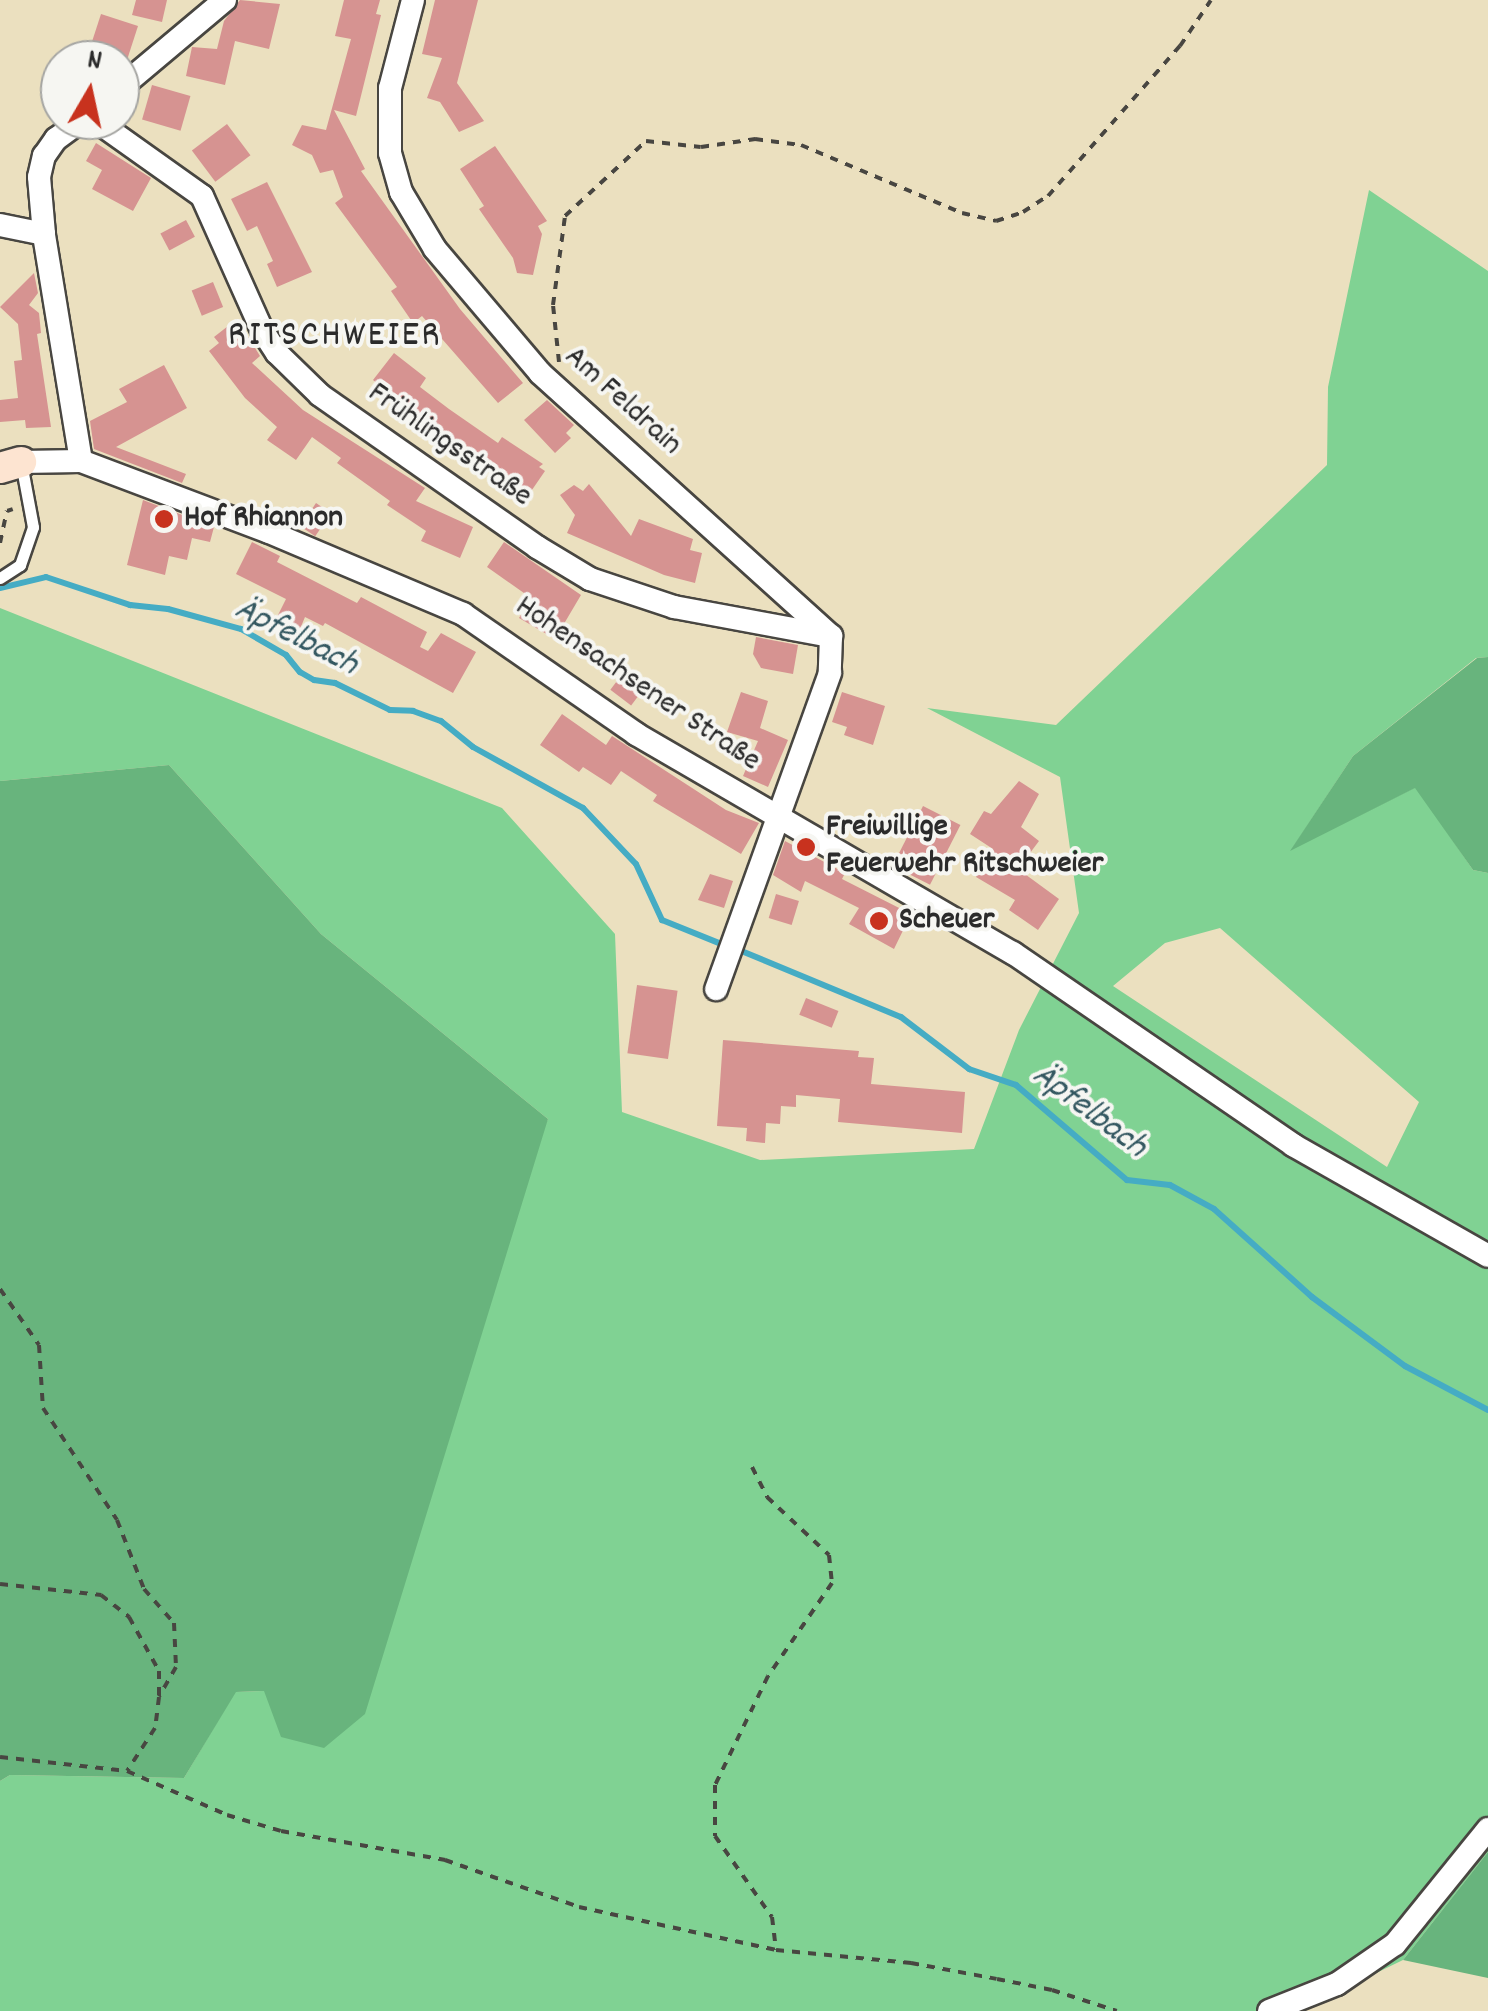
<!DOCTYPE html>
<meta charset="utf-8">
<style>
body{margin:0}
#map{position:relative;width:1488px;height:2011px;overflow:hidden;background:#ebe0bf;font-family:Dekko,sans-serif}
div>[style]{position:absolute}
.green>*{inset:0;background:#80d293}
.forest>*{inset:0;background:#68b47d}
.stream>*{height:6px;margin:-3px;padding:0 3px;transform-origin:3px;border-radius:3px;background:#45acc4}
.building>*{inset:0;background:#d69391;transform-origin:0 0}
.path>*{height:4px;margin-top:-2px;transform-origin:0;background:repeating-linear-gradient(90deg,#484641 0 8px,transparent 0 16px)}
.roads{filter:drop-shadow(2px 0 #484641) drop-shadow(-2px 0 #484641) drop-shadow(0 2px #484641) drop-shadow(0 -2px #484641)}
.lane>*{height:11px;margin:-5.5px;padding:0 5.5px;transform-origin:5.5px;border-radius:5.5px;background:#fff}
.street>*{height:22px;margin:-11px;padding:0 11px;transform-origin:11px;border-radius:11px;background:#fff}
.secondary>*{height:30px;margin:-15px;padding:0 15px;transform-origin:15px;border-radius:15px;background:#fde4d1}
.dots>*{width:28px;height:28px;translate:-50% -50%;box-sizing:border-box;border:5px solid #f6f6f2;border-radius:50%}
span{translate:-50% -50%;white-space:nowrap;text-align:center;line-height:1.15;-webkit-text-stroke:8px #f6f6f2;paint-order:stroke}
.street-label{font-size:32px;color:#2b2b2b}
.poi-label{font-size:32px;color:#2b2b2b;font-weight:700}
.left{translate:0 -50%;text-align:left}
.water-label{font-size:35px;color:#345861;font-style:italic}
.quarter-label{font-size:38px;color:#2b2b2b;letter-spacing:2.5px}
.north{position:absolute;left:40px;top:40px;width:100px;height:100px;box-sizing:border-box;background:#f6f6f2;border:2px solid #a5a5a2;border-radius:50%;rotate:9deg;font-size:28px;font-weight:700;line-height:40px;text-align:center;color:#2b2b2b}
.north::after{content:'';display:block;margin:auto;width:35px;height:45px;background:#c8321e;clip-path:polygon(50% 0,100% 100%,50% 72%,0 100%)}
</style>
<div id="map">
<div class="green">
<div style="clip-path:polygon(evenodd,1369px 190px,1488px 271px,1488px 657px,1476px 658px,1353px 756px,1292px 849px,1416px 787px,1473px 870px,1488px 873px,1488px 1852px,1403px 1960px,1298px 2011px,0 2011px,0 1781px,10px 1775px,184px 1778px,235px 1692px,264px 1691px,548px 1119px,321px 934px,169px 765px,0 781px,0 608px,502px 808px,615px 934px,622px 1112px,760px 1160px,974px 1149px,1019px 1030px,1079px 913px,1060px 777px,927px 708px,1056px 725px,1327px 465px,1328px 387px,1369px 190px,1220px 928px,1419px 1102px,1387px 1167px,1113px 986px,1165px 943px,1220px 928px)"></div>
</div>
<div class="forest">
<div style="clip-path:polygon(1488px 657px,1488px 873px,1473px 870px,1415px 788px,1290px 851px,1353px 756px,1477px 658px)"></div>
<div style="clip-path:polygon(169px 765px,321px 934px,548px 1119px,365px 1714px,324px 1748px,281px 1737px,264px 1691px,236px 1692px,184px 1778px,10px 1775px,0 1781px,0 781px)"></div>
<div style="clip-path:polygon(1488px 1852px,1488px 1978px,1403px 1960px)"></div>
</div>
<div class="stream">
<div style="left:0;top:588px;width:47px;rotate:-13.4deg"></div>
<div style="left:46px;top:577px;width:89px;rotate:18.4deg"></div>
<div style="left:130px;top:605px;width:38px;rotate:6deg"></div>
<div style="left:168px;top:609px;width:76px;rotate:15.3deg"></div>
<div style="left:241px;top:629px;width:52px;rotate:30deg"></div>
<div style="left:286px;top:655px;width:22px;rotate:51deg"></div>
<div style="left:300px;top:672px;width:16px;rotate:30deg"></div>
<div style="left:314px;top:680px;width:21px;rotate:8deg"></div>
<div style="left:335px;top:683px;width:61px;rotate:26.1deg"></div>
<div style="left:390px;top:710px;width:23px;rotate:2deg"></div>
<div style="left:413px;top:711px;width:30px;rotate:20deg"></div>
<div style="left:441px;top:721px;width:41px;rotate:39.1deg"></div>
<div style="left:473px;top:747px;width:126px;rotate:29deg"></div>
<div style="left:583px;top:808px;width:77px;rotate:46.6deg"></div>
<div style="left:636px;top:864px;width:62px;rotate:65.1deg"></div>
<div style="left:662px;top:920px;width:67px;rotate:22deg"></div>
<div style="left:739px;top:950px;width:175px;rotate:22.5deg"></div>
<div style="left:901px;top:1017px;width:86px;rotate:37.4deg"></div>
<div style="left:969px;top:1069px;width:50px;rotate:18.8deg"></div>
<div style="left:1016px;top:1085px;width:146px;rotate:40.6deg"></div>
<div style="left:1127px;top:1180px;width:43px;rotate:6.6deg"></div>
<div style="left:1170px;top:1185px;width:50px;rotate:28.6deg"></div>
<div style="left:1214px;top:1209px;width:132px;rotate:41.9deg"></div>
<div style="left:1312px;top:1297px;width:116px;rotate:36.6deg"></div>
<div style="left:1405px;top:1366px;width:94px;rotate:27.9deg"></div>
</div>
<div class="building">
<div style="clip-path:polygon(136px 0,167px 0,162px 22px,132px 15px)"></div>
<div style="clip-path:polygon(240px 0,280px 4px,269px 49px,235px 41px,225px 85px,186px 76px,192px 47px,217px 49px,224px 21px)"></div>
<div style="clip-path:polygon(344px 0,380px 0,376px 14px,381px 15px,356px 116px,334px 110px,365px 169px,361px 171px,460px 309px,523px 383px,498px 403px,422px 316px,413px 323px,391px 291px,397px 287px,335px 203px,343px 197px,333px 170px,320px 173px,312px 155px,292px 145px,302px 125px,326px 130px,351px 39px,335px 36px)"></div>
<div style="clip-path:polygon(435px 0,478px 0,457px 83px,484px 121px,459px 132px,440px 102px,427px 98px,442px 58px,422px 54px)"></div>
<div style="clip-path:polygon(101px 14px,138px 26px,127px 60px,86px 60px)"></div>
<div style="left:152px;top:85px;width:40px;height:36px;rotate:16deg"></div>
<div style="left:227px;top:124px;width:39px;height:44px;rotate:53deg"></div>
<div style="clip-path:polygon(96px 143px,151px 178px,133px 211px,92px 189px,102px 170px,86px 161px)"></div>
<div style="clip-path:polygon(495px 146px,547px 221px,538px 226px,542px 234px,533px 275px,517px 273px,513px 258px,479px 209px,484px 206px,460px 169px)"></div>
<div style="clip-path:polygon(267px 182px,312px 272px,277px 287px,267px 264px,273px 261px,257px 226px,247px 231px,231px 199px)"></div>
<div style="left:186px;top:220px;width:19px;height:29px;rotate:62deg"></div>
<div style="clip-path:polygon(34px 273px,38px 293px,29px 305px,39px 313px,41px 333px,37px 334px,51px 427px,26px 428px,25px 420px,0 422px,0 400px,18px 398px,14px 361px,22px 360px,18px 324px,0 307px)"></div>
<div style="left:213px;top:282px;width:27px;height:23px;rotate:68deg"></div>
<div style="clip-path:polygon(237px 319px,260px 356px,252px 363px,303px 410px,425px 488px,416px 501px,473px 527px,460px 558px,421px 541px,426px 531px,387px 505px,390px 501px,337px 463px,341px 458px,312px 437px,296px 460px,267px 440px,277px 427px,245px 398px,209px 351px,219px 343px,214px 337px)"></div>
<div style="clip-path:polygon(394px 353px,426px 378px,420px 387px,449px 409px,498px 443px,502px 437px,543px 464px,539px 467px,545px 471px,523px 503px,511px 495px,516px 488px,482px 466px,486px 460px,463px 444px,454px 455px,429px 436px,435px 429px,373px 380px)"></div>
<div style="clip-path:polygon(164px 365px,187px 408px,116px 447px,186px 474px,182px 483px,94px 449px,90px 421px,127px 402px,119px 389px)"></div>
<div style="clip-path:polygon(547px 400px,574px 425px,566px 433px,571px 438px,555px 453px,524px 420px)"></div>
<div style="clip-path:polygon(589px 484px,631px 536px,639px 519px,693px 539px,690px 550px,702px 553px,695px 583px,664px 575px,567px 533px,575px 515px,560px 495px,574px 485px,583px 491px)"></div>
<div style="clip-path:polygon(143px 500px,214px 527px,210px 542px,192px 538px,187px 560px,169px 556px,165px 575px,127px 565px)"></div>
<div style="left:316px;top:503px;width:18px;height:28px;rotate:34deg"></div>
<div style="clip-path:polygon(252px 542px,280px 556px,277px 562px,357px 603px,361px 597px,427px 632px,420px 647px,428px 651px,441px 633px,476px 652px,453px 693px,325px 623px,323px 626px,305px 617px,300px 629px,277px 617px,286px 599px,236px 574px)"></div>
<div style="clip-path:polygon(504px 542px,581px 595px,555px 639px,519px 618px,531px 598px,487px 567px)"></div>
<div style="clip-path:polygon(756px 637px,798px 645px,793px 674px,761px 668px,753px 654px)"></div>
<div style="left:626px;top:669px;width:26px;height:26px;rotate:37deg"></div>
<div style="clip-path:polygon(741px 692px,768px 701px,760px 728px,788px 740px,768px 787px,743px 776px,758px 741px,727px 732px)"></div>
<div style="clip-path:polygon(842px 692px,885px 706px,873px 745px,844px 735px,847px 727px,832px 722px)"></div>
<div style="clip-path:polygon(562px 714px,606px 745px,612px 736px,726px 810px,759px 823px,741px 854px,653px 801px,657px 795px,621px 771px,611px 785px,583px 767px,579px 772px,540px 745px)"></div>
<div style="clip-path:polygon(1019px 781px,1039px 794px,1021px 827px,1039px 841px,1018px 869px,1059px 899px,1038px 930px,1009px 910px,1015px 900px,976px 877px,993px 849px,970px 834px,984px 811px,991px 814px)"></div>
<div style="left:923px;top:806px;width:42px;height:67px;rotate:27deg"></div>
<div style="clip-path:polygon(785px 841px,845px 873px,842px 879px,911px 914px,894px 949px,849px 924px,859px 908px,805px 881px,801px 892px,773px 875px)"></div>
<div style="clip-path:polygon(710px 874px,733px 881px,724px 908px,698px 900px)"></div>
<div style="left:776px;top:894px;width:24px;height:25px;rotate:17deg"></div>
<div style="left:637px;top:985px;width:41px;height:69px;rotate:8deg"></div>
<div style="left:806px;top:998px;width:35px;height:18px;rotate:22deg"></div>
<div style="clip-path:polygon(723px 1040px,859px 1051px,858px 1057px,874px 1058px,871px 1084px,965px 1092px,962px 1133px,838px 1122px,840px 1099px,796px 1095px,796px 1107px,781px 1106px,780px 1124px,766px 1123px,765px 1143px,746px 1141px,747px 1128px,717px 1126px)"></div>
</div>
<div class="path">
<div style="left:559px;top:362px;width:57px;rotate:-96deg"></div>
<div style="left:553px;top:305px;width:90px;rotate:-82.3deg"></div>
<div style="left:565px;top:216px;width:110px;rotate:-42.8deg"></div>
<div style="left:646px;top:141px;width:55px;rotate:6.2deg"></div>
<div style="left:701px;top:147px;width:55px;rotate:-8.4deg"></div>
<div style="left:755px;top:139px;width:46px;rotate:7.4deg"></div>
<div style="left:801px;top:145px;width:175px;rotate:22.9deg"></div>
<div style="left:962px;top:213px;width:35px;rotate:13deg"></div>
<div style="left:996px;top:221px;width:28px;rotate:-18deg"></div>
<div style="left:1023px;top:212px;width:30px;rotate:-33deg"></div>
<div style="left:1048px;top:196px;width:200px;rotate:-48.7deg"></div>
<div style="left:1180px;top:46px;width:55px;rotate:-56deg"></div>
<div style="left:0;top:543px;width:33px;rotate:-78deg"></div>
<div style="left:7px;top:511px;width:6px;rotate:-18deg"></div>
<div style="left:0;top:1289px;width:68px;rotate:55.1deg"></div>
<div style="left:39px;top:1345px;width:63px;rotate:86.4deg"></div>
<div style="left:43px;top:1408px;width:134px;rotate:56.5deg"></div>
<div style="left:117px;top:1520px;width:74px;rotate:68.6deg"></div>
<div style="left:144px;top:1589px;width:45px;rotate:48.6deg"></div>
<div style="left:174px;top:1623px;width:44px;rotate:87.4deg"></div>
<div style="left:176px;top:1667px;width:34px;rotate:120deg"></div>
<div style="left:752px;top:1467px;width:34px;rotate:63deg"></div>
<div style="left:767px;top:1497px;width:85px;rotate:43.1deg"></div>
<div style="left:829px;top:1555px;width:28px;rotate:84deg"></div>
<div style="left:832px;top:1583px;width:113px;rotate:124.5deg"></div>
<div style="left:768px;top:1676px;width:121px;rotate:115.9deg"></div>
<div style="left:715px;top:1785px;width:51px;rotate:90deg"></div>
<div style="left:715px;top:1836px;width:99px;rotate:54.9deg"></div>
<div style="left:772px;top:1917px;width:33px;rotate:83deg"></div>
<div style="left:0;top:1584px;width:102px;rotate:6.2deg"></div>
<div style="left:101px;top:1595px;width:36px;rotate:38deg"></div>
<div style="left:129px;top:1617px;width:62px;rotate:60.9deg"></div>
<div style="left:159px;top:1671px;width:26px;rotate:90deg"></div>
<div style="left:159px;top:1697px;width:31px;rotate:97deg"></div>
<div style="left:155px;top:1728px;width:51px;rotate:123.1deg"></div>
<div style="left:0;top:1757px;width:128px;rotate:6.3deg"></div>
<div style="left:127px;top:1771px;width:109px;rotate:23.7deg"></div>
<div style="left:227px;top:1815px;width:56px;rotate:16.5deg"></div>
<div style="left:281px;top:1831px;width:167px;rotate:10deg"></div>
<div style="left:445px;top:1860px;width:142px;rotate:19.3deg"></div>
<div style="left:579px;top:1907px;width:202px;rotate:12.3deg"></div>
<div style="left:776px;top:1950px;width:136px;rotate:5.5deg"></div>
<div style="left:911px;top:1963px;width:87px;rotate:10.5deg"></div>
<div style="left:997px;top:1979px;width:56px;rotate:11.3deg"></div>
<div style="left:1052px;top:1990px;width:68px;rotate:17.9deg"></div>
</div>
<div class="roads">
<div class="lane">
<div style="left:0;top:578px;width:24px;rotate:-33deg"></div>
<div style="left:20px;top:565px;width:40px;rotate:-71.1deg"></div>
<div style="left:33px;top:527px;width:65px;rotate:-100.6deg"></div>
</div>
<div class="street">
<div style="left:413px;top:0;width:91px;rotate:104.6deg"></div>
<div style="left:390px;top:88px;width:65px;rotate:90deg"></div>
<div style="left:390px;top:153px;width:41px;rotate:74.2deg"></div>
<div style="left:401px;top:192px;width:66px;rotate:59.2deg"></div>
<div style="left:435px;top:249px;width:162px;rotate:49.7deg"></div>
<div style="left:540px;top:373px;width:392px;rotate:42.1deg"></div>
<div style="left:831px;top:636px;width:37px;rotate:92deg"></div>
<div style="left:830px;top:673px;width:336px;rotate:109.8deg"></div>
<div style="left:120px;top:88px;width:137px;rotate:-40deg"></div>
<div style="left:95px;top:120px;width:131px;rotate:35.4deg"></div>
<div style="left:202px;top:196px;width:147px;rotate:65.9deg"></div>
<div style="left:262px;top:330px;width:27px;rotate:57deg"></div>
<div style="left:277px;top:353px;width:60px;rotate:44.3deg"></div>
<div style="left:320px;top:395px;width:265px;rotate:35deg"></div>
<div style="left:537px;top:547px;width:62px;rotate:31.1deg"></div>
<div style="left:590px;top:579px;width:89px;rotate:18.4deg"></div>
<div style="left:674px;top:607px;width:160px;rotate:10.5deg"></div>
<div style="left:0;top:225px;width:45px;rotate:11.6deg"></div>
<div style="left:81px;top:461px;width:230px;rotate:-99.3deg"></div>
<div style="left:44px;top:234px;width:57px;rotate:-95deg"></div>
<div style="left:39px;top:177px;width:22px;rotate:-77deg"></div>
<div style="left:44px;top:156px;width:21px;rotate:-55deg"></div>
<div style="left:56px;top:139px;width:32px;rotate:-36deg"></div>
<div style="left:21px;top:462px;width:60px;rotate:-1deg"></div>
<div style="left:81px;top:461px;width:201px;rotate:20.7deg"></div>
<div style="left:269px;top:532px;width:211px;rotate:22.9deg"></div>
<div style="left:463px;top:614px;width:211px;rotate:34.7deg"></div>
<div style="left:636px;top:734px;width:436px;rotate:30.2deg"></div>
<div style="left:1013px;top:953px;width:340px;rotate:34.4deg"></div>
<div style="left:1293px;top:1145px;width:224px;rotate:29.6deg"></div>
<div style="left:1269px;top:2011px;width:73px;rotate:-21.7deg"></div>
<div style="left:1337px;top:1984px;width:70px;rotate:-34.6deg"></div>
<div style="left:1395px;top:1944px;width:148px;rotate:-51deg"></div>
</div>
<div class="secondary">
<div style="left:0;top:468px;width:22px;rotate:-16deg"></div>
</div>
</div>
<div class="dots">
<div style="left:164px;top:519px;background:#c8321e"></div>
<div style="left:806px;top:847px;background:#c8321e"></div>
<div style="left:879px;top:921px;background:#c8321e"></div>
</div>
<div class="street-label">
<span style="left:622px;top:402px;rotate:42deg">Am Feldrain</span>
<span style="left:449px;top:446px;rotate:35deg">Frühlingsstraße</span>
<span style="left:637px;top:685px;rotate:34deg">Hohensachsener Straße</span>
</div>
<div class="poi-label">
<span class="left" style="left:184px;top:519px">Hof Rhiannon</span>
<span class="left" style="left:826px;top:847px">Freiwillige<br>Feuerwehr Ritschweier</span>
<span class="left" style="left:899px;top:921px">Scheuer</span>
</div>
<div class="water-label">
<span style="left:296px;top:638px;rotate:27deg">Äpfelbach</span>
<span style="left:1089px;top:1112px;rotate:37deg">Äpfelbach</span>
</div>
<div class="quarter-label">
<span style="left:335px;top:337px">RITSCHWEIER</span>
</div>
<div class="north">N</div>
</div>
